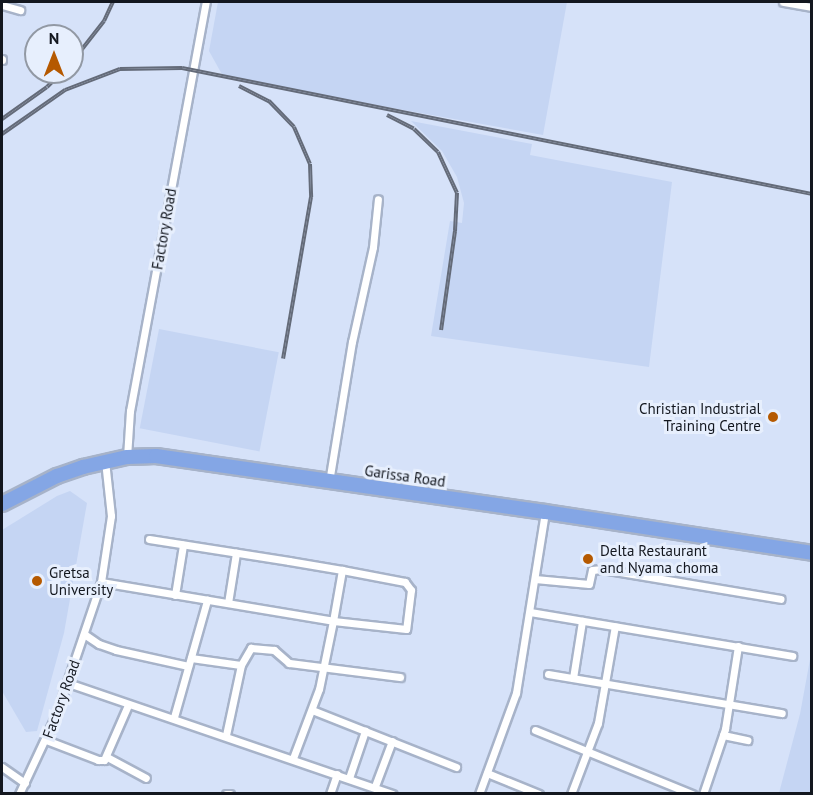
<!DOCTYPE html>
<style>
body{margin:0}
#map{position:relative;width:813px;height:795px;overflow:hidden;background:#d6e2f9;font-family:"PT Sans",sans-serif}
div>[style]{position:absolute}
.built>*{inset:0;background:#c5d5f3;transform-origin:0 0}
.roads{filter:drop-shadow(2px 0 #a7b3c9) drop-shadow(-2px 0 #a7b3c9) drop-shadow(0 2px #a7b3c9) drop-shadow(0 -2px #a7b3c9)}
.street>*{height:7px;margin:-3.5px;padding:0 3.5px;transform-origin:3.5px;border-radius:3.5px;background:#fff}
.highway>*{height:14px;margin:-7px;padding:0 7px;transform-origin:7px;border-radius:7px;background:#84a6e5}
.rail>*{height:4px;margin-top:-2px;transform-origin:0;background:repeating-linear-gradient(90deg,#e7effd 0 4.5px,#646b79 0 9px);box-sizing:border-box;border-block:2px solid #646b79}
.dots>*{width:16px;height:16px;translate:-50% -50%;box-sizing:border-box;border:3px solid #e7effd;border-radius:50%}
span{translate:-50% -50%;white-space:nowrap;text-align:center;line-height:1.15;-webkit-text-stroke:6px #e7effd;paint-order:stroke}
.street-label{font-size:15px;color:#13171f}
.poi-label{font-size:15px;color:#13171f}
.right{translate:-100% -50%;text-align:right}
.left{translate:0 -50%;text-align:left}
.frame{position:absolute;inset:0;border:3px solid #13171f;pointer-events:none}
.north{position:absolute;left:24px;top:24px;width:60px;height:60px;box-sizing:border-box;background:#e7effd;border:2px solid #9299a4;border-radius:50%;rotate:0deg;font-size:16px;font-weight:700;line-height:24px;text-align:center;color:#13171f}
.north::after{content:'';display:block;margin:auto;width:21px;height:27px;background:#b55900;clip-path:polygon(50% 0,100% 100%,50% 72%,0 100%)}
</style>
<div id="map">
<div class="built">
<div style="clip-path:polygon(218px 2px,567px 2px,543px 135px,224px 78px,209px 51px)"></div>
<div style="clip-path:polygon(411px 121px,532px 144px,530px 155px,672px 182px,649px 367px,431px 336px,450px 221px,462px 223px,464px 203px,457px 177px,442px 151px)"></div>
<div style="left:159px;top:329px;width:122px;height:101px;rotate:11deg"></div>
<div style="clip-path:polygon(70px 491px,87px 503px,64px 633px,37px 731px,26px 732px,2px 691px,2px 530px,57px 496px)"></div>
<div style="clip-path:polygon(811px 654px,811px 793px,779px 793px,800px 714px)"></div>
</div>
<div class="roads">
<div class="street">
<div style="left:783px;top:2px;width:29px;rotate:10deg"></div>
<div style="left:2px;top:5px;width:19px;rotate:16deg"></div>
<div style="left:2px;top:59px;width:1px;rotate:90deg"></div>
<div style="left:127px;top:457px;width:46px;rotate:-86.3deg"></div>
<div style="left:130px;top:411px;width:416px;rotate:-79.5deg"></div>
<div style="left:329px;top:482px;width:142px;rotate:-80.7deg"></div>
<div style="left:352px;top:342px;width:97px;rotate:-77.5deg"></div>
<div style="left:373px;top:247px;width:48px;rotate:-84.1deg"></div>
<div style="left:149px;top:539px;width:142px;rotate:8.9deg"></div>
<div style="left:289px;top:561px;width:54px;rotate:9.6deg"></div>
<div style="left:342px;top:570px;width:64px;rotate:10.8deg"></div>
<div style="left:405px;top:582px;width:10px;rotate:53deg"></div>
<div style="left:411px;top:590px;width:39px;rotate:97deg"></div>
<div style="left:406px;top:629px;width:73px;rotate:-173.7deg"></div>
<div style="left:333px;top:621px;width:52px;rotate:-80deg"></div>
<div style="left:535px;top:579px;width:54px;rotate:5.3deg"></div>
<div style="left:589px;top:584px;width:14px;rotate:-78deg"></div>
<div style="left:592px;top:570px;width:10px;rotate:-6deg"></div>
<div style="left:602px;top:569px;width:181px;rotate:9.5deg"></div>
<div style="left:101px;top:582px;width:235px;rotate:9.5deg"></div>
<div style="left:333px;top:621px;width:69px;rotate:101.6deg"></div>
<div style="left:319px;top:689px;width:74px;rotate:110.6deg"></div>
<div style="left:175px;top:595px;width:51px;rotate:-80.9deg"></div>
<div style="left:228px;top:603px;width:51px;rotate:-80.9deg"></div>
<div style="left:530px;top:612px;width:266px;rotate:9.5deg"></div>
<div style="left:84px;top:634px;width:18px;rotate:34deg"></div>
<div style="left:99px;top:644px;width:18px;rotate:19deg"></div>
<div style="left:116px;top:650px;width:74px;rotate:12.5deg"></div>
<div style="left:191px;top:658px;width:50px;rotate:8deg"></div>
<div style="left:548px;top:674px;width:237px;rotate:9.5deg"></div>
<div style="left:573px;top:678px;width:58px;rotate:-81deg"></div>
<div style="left:68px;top:683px;width:343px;rotate:18.9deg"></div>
<div style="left:312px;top:710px;width:155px;rotate:21.6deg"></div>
<div style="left:174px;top:717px;width:122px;rotate:-74.2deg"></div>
<div style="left:535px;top:730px;width:170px;rotate:22.2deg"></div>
<div style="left:226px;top:735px;width:72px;rotate:-77.9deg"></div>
<div style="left:241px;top:665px;width:20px;rotate:-60deg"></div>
<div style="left:251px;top:648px;width:23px;rotate:5deg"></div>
<div style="left:274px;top:650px;width:20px;rotate:41deg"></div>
<div style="left:289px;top:663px;width:112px;rotate:7.2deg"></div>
<div style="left:723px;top:735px;width:25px;rotate:12deg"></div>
<div style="left:46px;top:740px;width:56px;rotate:21deg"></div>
<div style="left:98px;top:760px;width:6px"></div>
<div style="left:104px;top:760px;width:60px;rotate:-66.4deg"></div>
<div style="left:107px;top:757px;width:44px;rotate:28.3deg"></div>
<div style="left:2px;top:767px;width:28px;rotate:35deg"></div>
<div style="left:487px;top:773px;width:56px;rotate:22deg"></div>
<div style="left:349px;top:778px;width:50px;rotate:-71.2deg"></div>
<div style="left:375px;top:786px;width:48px;rotate:-69.3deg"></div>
<div style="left:19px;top:794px;width:87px;rotate:-64.9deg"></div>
<div style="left:56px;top:715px;width:140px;rotate:-71.3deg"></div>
<div style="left:101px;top:582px;width:67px;rotate:-81.4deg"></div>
<div style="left:111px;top:516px;width:55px;rotate:-96.2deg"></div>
<div style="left:226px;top:794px;width:4px"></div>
<div style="left:330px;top:794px;width:21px;rotate:-71deg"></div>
<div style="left:479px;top:794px;width:108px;rotate:-69.9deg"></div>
<div style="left:516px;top:693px;width:183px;rotate:-80.9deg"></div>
<div style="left:571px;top:794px;width:76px;rotate:-69.2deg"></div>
<div style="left:598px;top:723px;width:98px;rotate:-80.1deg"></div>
<div style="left:703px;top:794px;width:69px;rotate:-71.3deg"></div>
<div style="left:725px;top:729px;width:84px;rotate:-81.1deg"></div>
</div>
<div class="highway">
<div style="left:2px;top:504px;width:62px;rotate:-27deg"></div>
<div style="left:57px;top:476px;width:28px;rotate:-19deg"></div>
<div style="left:83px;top:467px;width:45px;rotate:-12.8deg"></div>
<div style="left:127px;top:457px;width:29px;rotate:-2deg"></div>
<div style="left:156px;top:456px;width:393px;rotate:8.2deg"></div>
<div style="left:545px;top:512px;width:270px;rotate:8.7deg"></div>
</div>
</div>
<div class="rail">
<div style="left:72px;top:62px;width:52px;rotate:-52deg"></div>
<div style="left:104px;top:21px;width:21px;rotate:-65deg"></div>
<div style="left:239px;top:86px;width:34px;rotate:27deg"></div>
<div style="left:269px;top:101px;width:36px;rotate:46deg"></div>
<div style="left:294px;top:127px;width:40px;rotate:66.6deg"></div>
<div style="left:310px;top:164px;width:33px;rotate:88deg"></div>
<div style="left:311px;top:197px;width:164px;rotate:99.8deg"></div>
<div style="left:387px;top:115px;width:30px;rotate:27deg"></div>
<div style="left:414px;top:129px;width:33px;rotate:44deg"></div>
<div style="left:438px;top:152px;width:45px;rotate:65.1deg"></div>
<div style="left:457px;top:193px;width:38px;rotate:93deg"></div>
<div style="left:455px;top:231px;width:100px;rotate:98deg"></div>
<div style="left:2px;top:119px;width:55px;rotate:-35.4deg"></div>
<div style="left:47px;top:87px;width:21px;rotate:-45deg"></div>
<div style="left:2px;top:134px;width:77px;rotate:-34.9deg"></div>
<div style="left:65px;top:90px;width:59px;rotate:-20.9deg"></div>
<div style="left:120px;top:69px;width:62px;rotate:-0.9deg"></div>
<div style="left:182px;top:68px;width:642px;rotate:11.31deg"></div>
</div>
<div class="dots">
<div style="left:773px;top:417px;background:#b55900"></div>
<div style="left:588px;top:559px;background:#b55900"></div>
<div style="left:37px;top:581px;background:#b55900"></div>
</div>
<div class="street-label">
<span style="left:164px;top:229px;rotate:-80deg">Factory Road</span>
<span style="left:405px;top:476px;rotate:8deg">Garissa Road</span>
<span style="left:61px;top:699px;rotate:-70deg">Factory Road</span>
</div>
<div class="poi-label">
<span class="right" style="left:761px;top:417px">Christian Industrial<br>Training Centre</span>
<span class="left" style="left:600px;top:559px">Delta Restaurant<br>and Nyama choma</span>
<span class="left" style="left:49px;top:581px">Gretsa<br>University</span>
</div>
<div class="frame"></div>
<div class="north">N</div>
</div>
